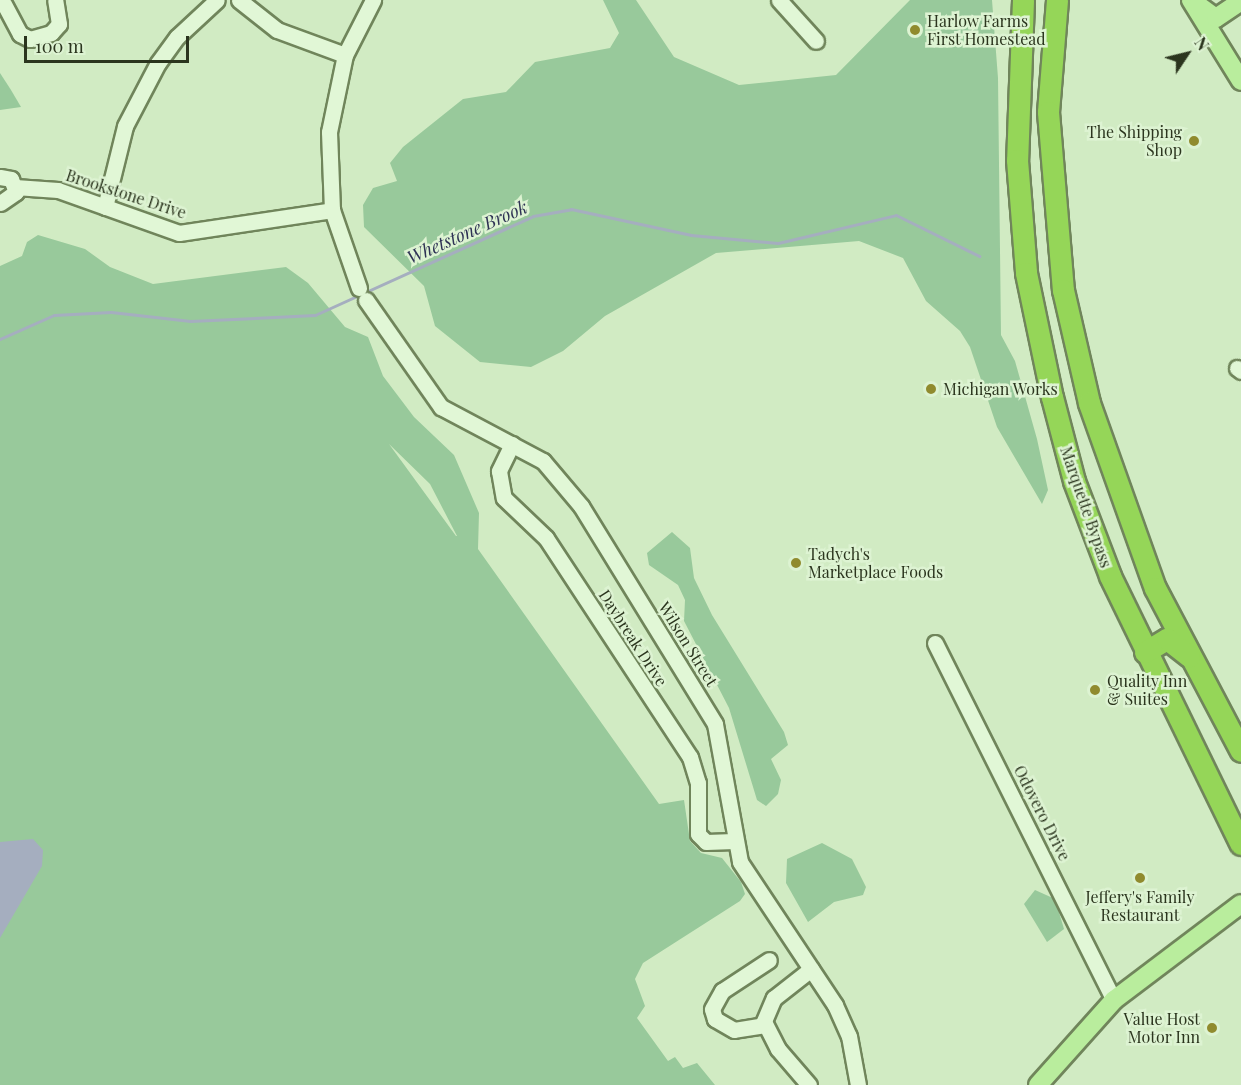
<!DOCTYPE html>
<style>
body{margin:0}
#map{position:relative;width:1241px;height:1085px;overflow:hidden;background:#d1ebc3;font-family:"Playfair Display",serif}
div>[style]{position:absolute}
.green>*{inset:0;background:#98c99b}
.water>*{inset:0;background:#a5aebf}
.stream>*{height:3px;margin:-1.5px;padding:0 1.5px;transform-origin:1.5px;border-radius:1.5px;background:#a5aebf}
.roads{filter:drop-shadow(2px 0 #70855b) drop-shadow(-2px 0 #70855b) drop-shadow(0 2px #70855b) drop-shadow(0 -2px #70855b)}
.minor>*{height:15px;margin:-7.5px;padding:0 7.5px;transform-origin:7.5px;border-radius:7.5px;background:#e1f7d6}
.major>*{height:18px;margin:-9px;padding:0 9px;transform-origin:9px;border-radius:9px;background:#b9ed9d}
.highway>*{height:21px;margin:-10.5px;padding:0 10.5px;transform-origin:10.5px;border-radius:10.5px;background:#95d658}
.dots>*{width:16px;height:16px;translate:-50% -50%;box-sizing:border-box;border:3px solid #ddf3d2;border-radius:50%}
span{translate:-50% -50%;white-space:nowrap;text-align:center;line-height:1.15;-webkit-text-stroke:5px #ddf3d2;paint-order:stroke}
.poi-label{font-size:16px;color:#2b351e}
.left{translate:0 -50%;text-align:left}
.right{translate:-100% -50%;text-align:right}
.street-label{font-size:16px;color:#2b351e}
.water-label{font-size:18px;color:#2e3254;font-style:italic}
.north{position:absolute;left:1157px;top:24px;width:60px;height:60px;-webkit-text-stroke:4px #ddf3d2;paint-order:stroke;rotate:55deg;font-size:16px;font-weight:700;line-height:24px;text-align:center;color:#2b351e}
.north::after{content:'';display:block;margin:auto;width:21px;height:27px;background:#2b351e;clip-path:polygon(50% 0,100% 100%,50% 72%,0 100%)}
.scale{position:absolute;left:24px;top:36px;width:165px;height:27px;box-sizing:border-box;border:3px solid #2b351e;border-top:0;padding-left:8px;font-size:18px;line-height:21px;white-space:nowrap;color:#2b351e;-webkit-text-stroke:4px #ddf3d2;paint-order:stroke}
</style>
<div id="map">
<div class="green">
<div style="clip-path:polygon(603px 0,636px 0,674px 57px,739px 85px,836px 75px,910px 0,992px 0,998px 78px,1001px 335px,1015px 361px,1037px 439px,1048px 490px,1042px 504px,997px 427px,970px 347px,960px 331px,926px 301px,903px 258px,859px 241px,716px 253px,605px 316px,563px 351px,531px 367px,480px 362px,435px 326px,424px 286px,364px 227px,363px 205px,373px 188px,397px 181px,390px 163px,403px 147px,463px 99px,506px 92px,535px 62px,610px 48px,619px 33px)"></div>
<div style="clip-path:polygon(0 73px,11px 90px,21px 107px,0 110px)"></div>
<div style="clip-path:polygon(evenodd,38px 235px,85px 249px,110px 267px,153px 284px,286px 267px,308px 283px,345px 327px,368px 337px,383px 376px,414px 417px,454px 455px,479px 513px,478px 549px,659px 804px,684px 800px,690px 841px,701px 853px,722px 858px,741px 882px,745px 894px,740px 901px,643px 963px,635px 979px,645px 1006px,637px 1018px,668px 1061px,675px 1057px,683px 1068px,697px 1063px,715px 1085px,0 1085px,0 266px,22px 256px,27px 242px,38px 235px,389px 444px,430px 484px,457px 536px,456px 536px,389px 444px)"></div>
<div style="clip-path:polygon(672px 532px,690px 548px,694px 578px,712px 615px,784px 732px,788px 745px,771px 759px,781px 780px,778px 794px,766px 806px,757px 800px,729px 708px,684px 621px,685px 600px,678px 585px,649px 565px,647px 553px)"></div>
<div style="clip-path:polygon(822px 843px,852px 859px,866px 887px,863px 895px,834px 902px,808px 922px,786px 883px,787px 859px)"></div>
<div style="clip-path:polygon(1035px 890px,1055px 899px,1064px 929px,1047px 942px,1024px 904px)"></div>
</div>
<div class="water">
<div style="clip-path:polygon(33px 839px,43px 850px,42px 866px,0 938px,0 842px)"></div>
</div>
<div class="stream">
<div style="left:0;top:339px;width:59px;rotate:-24deg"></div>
<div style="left:54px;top:315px;width:57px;rotate:-3deg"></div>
<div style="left:111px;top:312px;width:80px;rotate:6.5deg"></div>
<div style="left:190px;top:321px;width:125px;rotate:-2.7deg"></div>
<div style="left:315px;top:315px;width:239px;rotate:-24.4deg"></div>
<div style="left:533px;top:216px;width:39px;rotate:-10deg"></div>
<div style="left:571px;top:209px;width:123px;rotate:12.2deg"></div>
<div style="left:691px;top:235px;width:87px;rotate:5.3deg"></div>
<div style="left:778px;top:243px;width:121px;rotate:-13.3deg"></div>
<div style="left:896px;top:215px;width:93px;rotate:26.3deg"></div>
</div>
<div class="roads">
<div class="minor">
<div style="left:239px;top:0;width:48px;rotate:38.3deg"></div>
<div style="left:277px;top:30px;width:72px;rotate:20.2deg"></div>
<div style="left:779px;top:0;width:55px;rotate:47.9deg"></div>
<div style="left:4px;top:4px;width:34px;rotate:62deg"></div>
<div style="left:20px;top:34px;width:11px;rotate:27deg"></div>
<div style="left:30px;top:39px;width:22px;rotate:-16deg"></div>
<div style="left:51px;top:33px;width:12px;rotate:-48deg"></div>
<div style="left:59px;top:24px;width:24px;rotate:-99deg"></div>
<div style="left:0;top:177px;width:11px;rotate:10deg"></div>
<div style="left:11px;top:179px;width:14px;rotate:69deg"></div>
<div style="left:16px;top:192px;width:19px;rotate:145deg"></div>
<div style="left:15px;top:187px;width:43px;rotate:4deg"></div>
<div style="left:58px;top:190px;width:128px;rotate:19.6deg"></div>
<div style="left:179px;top:233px;width:155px;rotate:-8.5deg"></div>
<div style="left:105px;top:207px;width:83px;rotate:-76.1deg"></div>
<div style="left:125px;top:126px;width:71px;rotate:-62.4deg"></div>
<div style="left:158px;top:63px;width:32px;rotate:-54deg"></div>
<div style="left:177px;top:37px;width:54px;rotate:-42.8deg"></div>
<div style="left:359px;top:288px;width:83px;rotate:-109.1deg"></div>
<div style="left:332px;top:210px;width:78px;rotate:-92.2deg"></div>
<div style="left:329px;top:132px;width:79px;rotate:-78.3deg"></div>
<div style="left:345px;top:55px;width:62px;rotate:-63deg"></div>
<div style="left:366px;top:300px;width:131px;rotate:55deg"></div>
<div style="left:441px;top:407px;width:115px;rotate:27.9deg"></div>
<div style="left:543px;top:461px;width:59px;rotate:49.8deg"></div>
<div style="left:581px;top:506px;width:256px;rotate:58.4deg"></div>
<div style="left:715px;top:724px;width:140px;rotate:79.7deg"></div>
<div style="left:740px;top:862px;width:172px;rotate:56.4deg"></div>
<div style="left:835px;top:1005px;width:34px;rotate:66deg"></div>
<div style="left:849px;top:1036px;width:50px;rotate:79.6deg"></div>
<div style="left:1237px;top:368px;width:5px;rotate:37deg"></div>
<div style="left:512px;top:444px;width:30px;rotate:116deg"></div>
<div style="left:499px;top:471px;width:27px;rotate:80deg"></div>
<div style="left:504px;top:498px;width:58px;rotate:43.6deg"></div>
<div style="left:546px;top:538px;width:262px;rotate:56.7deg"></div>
<div style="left:690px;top:757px;width:27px;rotate:73deg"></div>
<div style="left:698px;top:783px;width:51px;rotate:90deg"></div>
<div style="left:698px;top:834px;width:11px;rotate:45deg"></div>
<div style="left:706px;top:842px;width:28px;rotate:-2deg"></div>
<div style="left:935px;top:643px;width:399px;rotate:63.4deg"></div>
<div style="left:765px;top:1025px;width:31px;rotate:171deg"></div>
<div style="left:734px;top:1030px;width:22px;rotate:-150deg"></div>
<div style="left:715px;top:1019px;width:10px;rotate:-107deg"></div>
<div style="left:712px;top:1009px;width:21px;rotate:-61deg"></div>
<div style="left:722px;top:991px;width:56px;rotate:-33.4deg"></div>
<div style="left:809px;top:1085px;width:48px;rotate:-130.7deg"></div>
<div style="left:778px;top:1049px;width:31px;rotate:-117deg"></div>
<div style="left:764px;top:1021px;width:25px;rotate:-67deg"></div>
<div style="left:774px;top:998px;width:47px;rotate:-38.1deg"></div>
</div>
<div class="major">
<div style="left:1191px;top:0;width:95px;rotate:58.3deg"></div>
<div style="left:1198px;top:5px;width:22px;rotate:36deg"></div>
<div style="left:1216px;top:18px;width:30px;rotate:-34deg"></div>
<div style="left:1038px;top:1085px;width:114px;rotate:-48.2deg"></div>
<div style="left:1114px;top:1000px;width:159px;rotate:-37.1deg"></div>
</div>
<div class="highway">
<div style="left:1023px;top:0;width:160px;rotate:92.1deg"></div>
<div style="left:1017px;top:160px;width:113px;rotate:85.4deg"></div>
<div style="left:1026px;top:273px;width:127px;rotate:78.2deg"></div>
<div style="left:1052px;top:397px;width:87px;rotate:75.3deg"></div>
<div style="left:1074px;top:481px;width:102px;rotate:69.2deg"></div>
<div style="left:1110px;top:576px;width:298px;rotate:64deg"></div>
<div style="left:1057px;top:0;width:112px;rotate:94.6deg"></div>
<div style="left:1048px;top:112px;width:179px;rotate:85.2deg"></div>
<div style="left:1063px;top:290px;width:116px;rotate:77deg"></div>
<div style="left:1089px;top:403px;width:196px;rotate:70.4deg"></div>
<div style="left:1155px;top:588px;width:184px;rotate:62.2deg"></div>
<div style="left:1145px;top:652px;width:26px;rotate:-31deg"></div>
<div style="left:1167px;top:639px;width:28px;rotate:38deg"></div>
</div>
</div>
<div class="dots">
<div style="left:915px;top:30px;background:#908b2e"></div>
<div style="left:1194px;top:141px;background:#908b2e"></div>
<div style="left:931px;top:389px;background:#908b2e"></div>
<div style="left:796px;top:563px;background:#908b2e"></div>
<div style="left:1095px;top:690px;background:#908b2e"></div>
<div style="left:1140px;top:878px;background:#908b2e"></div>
<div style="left:1212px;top:1028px;background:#908b2e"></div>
</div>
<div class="poi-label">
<span class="left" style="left:927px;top:30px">Harlow Farms<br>First Homestead</span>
<span class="right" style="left:1182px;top:141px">The Shipping<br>Shop</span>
<span class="left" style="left:943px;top:389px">Michigan Works</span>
<span class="left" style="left:808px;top:563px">Tadych's<br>Marketplace Foods</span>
<span class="left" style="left:1107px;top:690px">Quality Inn<br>&amp; Suites</span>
<span style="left:1140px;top:906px">Jeffery's Family<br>Restaurant</span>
<span class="right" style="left:1200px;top:1028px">Value Host<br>Motor Inn</span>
</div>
<div class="street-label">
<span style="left:126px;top:194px;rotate:18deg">Brookstone Drive</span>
<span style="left:1086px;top:507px;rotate:71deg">Marquette Bypass</span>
<span style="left:633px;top:638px;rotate:57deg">Daybreak Drive</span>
<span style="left:688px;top:644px;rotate:58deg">Wilson Street</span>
<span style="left:1042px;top:813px;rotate:63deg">Odovero Drive</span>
</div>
<div class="water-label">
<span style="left:467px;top:232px;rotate:-24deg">Whetstone Brook</span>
</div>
<div class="north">N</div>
<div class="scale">100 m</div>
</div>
